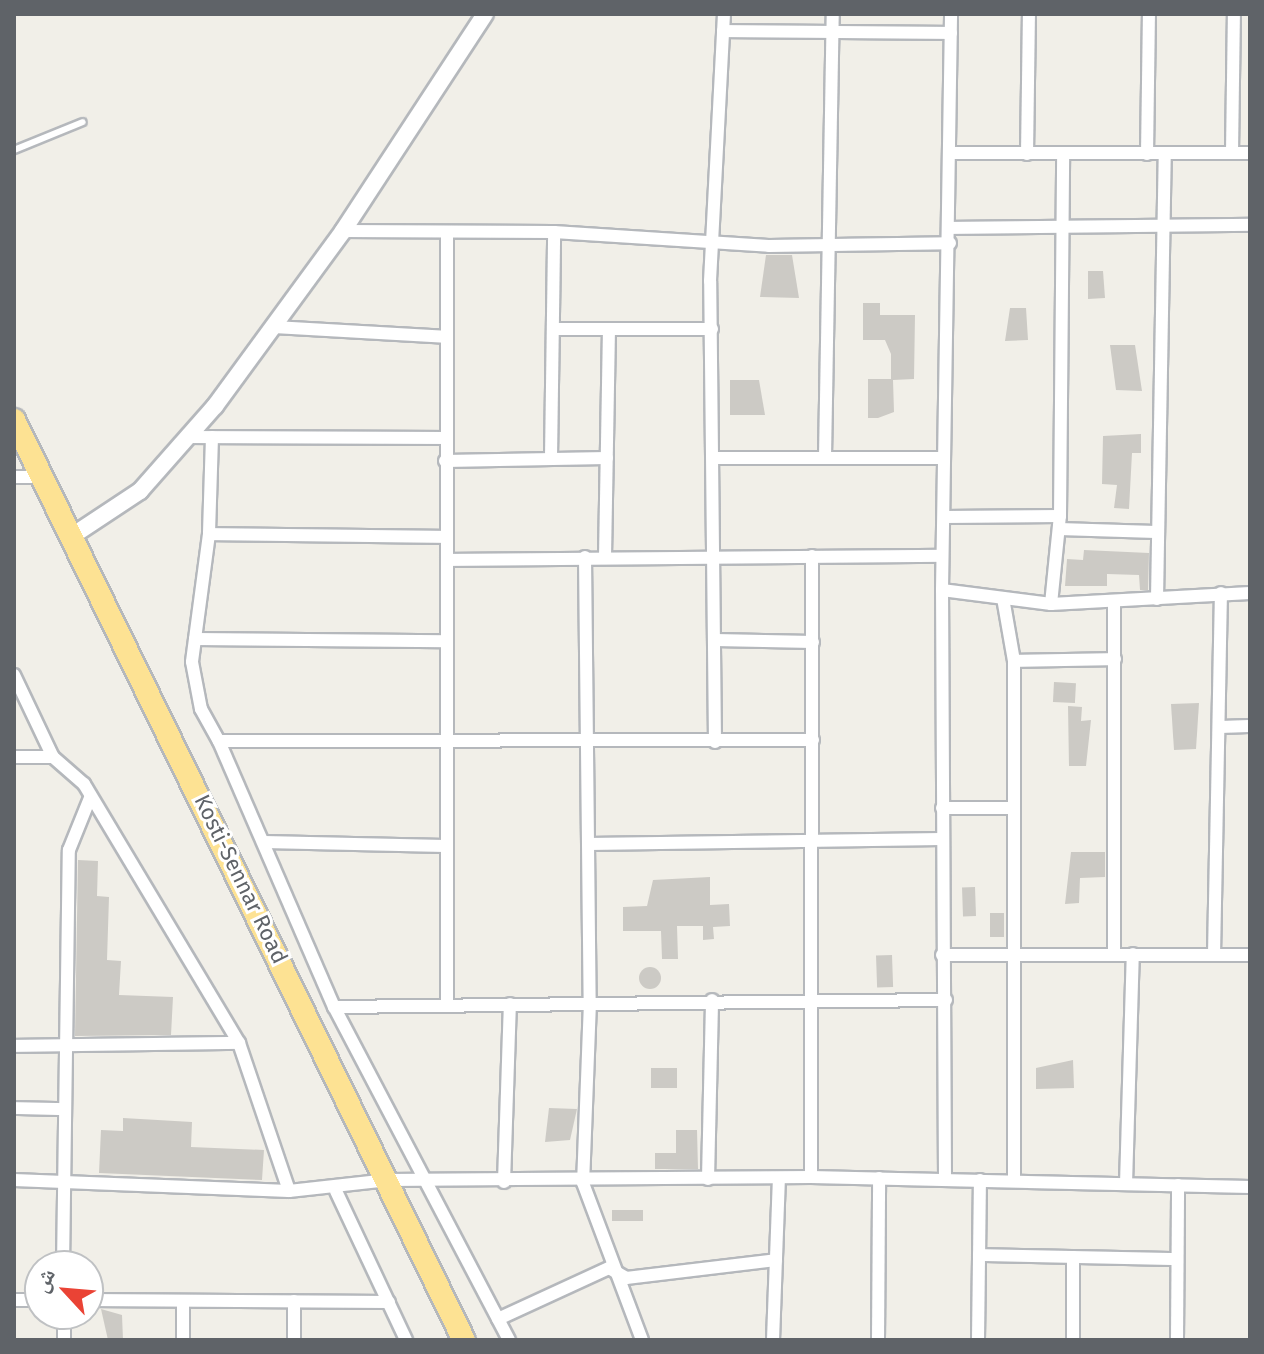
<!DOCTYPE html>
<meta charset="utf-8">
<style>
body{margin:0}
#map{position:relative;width:1264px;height:1354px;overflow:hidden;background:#f1efe8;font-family:"Fira Sans","Noto Naskh Arabic",sans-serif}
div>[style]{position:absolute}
.building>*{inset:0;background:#cccac5;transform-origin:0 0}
.round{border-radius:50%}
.roads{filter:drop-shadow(2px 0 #b5b8bc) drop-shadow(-2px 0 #b5b8bc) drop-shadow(0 2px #b5b8bc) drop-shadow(0 -2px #b5b8bc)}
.lane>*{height:6px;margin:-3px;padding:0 3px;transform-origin:3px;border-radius:3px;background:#fff}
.street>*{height:12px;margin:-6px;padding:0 6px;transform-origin:6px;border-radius:6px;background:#fff}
.secondary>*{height:16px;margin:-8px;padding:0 8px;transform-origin:8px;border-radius:8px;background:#fff}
.highway>*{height:22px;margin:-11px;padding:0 11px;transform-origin:11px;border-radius:11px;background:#fde293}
span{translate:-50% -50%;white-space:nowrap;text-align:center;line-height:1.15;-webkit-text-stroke:6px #fff;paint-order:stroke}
.street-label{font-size:22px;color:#5f6368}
.frame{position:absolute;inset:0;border:16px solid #5f6368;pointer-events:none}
.north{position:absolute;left:24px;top:1250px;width:80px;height:80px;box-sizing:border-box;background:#fff;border:2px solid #bfc1c3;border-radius:50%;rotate:296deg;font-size:22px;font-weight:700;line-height:32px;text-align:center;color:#5f6368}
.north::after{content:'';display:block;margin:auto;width:28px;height:36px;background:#ea4335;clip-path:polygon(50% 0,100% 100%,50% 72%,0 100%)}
</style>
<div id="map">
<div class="building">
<div style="clip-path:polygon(766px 255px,792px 255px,799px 298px,760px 297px)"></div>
<div style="clip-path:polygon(1088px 271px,1103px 271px,1105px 298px,1088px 299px)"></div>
<div style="clip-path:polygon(863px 303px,880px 303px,880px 315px,915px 315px,914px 379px,893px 380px,894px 412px,878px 418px,868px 418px,868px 379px,891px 379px,891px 354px,885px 340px,863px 340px)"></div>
<div style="clip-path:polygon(1010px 308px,1026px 308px,1028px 340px,1005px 341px)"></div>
<div style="clip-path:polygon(1110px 345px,1135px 345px,1142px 391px,1116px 390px)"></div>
<div style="clip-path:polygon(730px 380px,759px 380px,765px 415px,730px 415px)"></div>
<div style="clip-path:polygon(1141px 434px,1141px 453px,1132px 453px,1129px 509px,1114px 508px,1117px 485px,1102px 484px,1103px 436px)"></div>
<div style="clip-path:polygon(1084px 550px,1149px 553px,1148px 590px,1140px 590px,1139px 575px,1107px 574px,1107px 586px,1065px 586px,1067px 559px,1083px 560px)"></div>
<div style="left:1054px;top:682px;width:22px;height:20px;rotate:3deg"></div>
<div style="clip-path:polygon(1199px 703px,1196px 749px,1174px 750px,1171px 704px)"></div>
<div style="clip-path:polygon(1068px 706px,1082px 707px,1081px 721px,1091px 720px,1086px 766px,1069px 766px)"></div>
<div style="clip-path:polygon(1071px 852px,1105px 852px,1105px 877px,1080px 878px,1079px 903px,1065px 904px)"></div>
<div style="clip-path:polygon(78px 860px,98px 861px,97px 896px,109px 897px,107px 960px,121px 961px,119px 995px,173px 997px,171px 1035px,75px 1036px)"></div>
<div style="clip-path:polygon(710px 877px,710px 905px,729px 904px,730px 926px,713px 927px,714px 939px,703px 940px,703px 926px,677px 926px,678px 959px,662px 959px,661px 931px,623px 931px,623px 907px,647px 906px,653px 880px)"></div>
<div style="left:975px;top:887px;width:29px;height:13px;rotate:88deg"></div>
<div style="left:1004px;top:913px;width:24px;height:14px;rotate:90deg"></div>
<div style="left:892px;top:955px;width:32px;height:16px;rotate:88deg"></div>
<div class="round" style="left:639px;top:967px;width:22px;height:22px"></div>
<div style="clip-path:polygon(1073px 1060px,1074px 1088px,1036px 1089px,1036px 1068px)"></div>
<div style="left:651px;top:1068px;width:26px;height:20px"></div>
<div style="clip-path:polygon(549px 1108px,577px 1109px,570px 1140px,545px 1142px)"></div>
<div style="clip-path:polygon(123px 1118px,192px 1122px,191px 1147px,264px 1150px,262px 1180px,99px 1173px,101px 1130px,123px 1131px)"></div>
<div style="clip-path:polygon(676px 1130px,697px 1130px,698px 1169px,655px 1169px,655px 1153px,676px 1153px)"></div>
<div style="left:612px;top:1210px;width:31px;height:11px"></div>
<div style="clip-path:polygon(101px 1309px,122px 1315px,123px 1340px,108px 1340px)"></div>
</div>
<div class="roads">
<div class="lane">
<div style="left:14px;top:150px;width:74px;rotate:-22.1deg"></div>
</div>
<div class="street">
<div style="left:723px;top:31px;width:228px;rotate:0.5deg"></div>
<div style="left:1232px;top:152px;width:138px;rotate:-89.2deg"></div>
<div style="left:950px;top:153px;width:300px"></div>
<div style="left:1027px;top:154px;width:140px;rotate:-89.2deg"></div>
<div style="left:1147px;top:154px;width:140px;rotate:-89.2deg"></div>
<div style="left:949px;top:228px;width:301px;rotate:-0.6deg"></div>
<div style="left:343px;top:231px;width:211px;rotate:0.3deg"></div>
<div style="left:554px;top:232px;width:215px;rotate:3.7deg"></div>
<div style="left:769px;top:246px;width:181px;rotate:-0.9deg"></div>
<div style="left:274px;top:327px;width:171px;rotate:3.3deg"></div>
<div style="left:553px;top:329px;width:159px"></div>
<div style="left:190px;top:437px;width:254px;rotate:0.2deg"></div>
<div style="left:212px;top:437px;width:97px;rotate:91.8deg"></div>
<div style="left:209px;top:534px;width:129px;rotate:97.6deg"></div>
<div style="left:192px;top:662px;width:48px;rotate:79.2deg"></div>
<div style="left:201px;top:709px;width:37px;rotate:61deg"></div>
<div style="left:825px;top:457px;width:443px;rotate:-89deg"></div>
<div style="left:551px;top:458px;width:226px;rotate:-89.2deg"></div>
<div style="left:714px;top:458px;width:230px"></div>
<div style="left:445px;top:461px;width:162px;rotate:-1.1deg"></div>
<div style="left:14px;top:477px;width:28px"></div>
<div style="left:945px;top:517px;width:115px;rotate:-0.5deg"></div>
<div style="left:1059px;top:529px;width:97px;rotate:1.8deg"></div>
<div style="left:209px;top:534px;width:238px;rotate:0.7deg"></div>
<div style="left:585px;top:557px;width:445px;rotate:89.4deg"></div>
<div style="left:590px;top:1002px;width:181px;rotate:92.2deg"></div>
<div style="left:583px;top:1183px;width:168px;rotate:69.4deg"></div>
<div style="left:605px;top:557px;width:228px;rotate:-89deg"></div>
<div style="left:447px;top:560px;width:495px;rotate:-0.5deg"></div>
<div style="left:942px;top:590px;width:110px;rotate:7.3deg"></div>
<div style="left:1051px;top:604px;width:199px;rotate:-3.2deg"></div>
<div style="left:1003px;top:598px;width:64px;rotate:80.1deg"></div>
<div style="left:1014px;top:661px;width:519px;rotate:90deg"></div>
<div style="left:1157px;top:599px;width:445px;rotate:-89deg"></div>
<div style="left:1051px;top:604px;width:88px;rotate:-84.2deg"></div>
<div style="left:1060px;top:516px;width:362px;rotate:-89.5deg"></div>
<div style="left:195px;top:639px;width:251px;rotate:0.5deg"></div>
<div style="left:715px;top:640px;width:98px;rotate:1.2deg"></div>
<div style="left:1014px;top:661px;width:101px;rotate:-1.1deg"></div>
<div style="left:14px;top:675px;width:91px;rotate:64.6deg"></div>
<div style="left:53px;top:757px;width:41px;rotate:41.1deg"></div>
<div style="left:84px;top:784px;width:302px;rotate:59.1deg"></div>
<div style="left:239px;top:1043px;width:156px;rotate:71.3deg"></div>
<div style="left:1219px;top:727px;width:31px;rotate:-2deg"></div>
<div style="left:715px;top:742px;width:461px;rotate:-90.6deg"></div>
<div style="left:710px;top:281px;width:267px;rotate:-87deg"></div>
<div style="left:14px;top:757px;width:39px"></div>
<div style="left:942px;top:808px;width:72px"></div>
<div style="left:264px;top:842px;width:181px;rotate:1.3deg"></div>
<div style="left:588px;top:844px;width:354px;rotate:-0.8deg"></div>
<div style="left:1114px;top:954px;width:353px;rotate:-90deg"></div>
<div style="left:942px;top:955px;width:308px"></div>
<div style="left:1214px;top:955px;width:362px;rotate:-88.9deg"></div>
<div style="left:447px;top:1004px;width:770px;rotate:-90deg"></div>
<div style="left:334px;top:1007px;width:612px;rotate:-0.66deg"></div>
<div style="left:14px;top:1046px;width:225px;rotate:-0.8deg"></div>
<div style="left:14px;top:1108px;width:48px;rotate:1.2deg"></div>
<div style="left:811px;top:1177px;width:621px;rotate:-89.91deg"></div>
<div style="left:945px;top:1178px;width:588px;rotate:-90.29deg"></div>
<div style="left:942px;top:590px;width:576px;rotate:-89.1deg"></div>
<div style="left:708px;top:1179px;width:179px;rotate:-88.7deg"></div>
<div style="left:14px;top:1180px;width:275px;rotate:2.3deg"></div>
<div style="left:289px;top:1191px;width:100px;rotate:-6.3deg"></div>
<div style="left:388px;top:1180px;width:423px;rotate:-0.4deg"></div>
<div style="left:811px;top:1177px;width:439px;rotate:1.3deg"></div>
<div style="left:504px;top:1182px;width:178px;rotate:-88.1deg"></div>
<div style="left:1126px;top:1184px;width:230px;rotate:-88.3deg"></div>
<div style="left:336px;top:1191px;width:165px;rotate:64.8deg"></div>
<div style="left:979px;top:1255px;width:198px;rotate:1.2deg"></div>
<div style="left:63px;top:1266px;width:416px;rotate:-89.2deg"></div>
<div style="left:69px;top:850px;width:56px;rotate:-68deg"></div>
<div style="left:14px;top:1300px;width:26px"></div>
<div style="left:88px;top:1300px;width:301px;rotate:0.4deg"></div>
<div style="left:64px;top:1314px;width:26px;rotate:90deg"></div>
<div style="left:498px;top:1319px;width:122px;rotate:-24.7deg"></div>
<div style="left:609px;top:1268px;width:20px;rotate:30deg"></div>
<div style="left:626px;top:1278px;width:151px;rotate:-6.8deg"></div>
<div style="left:183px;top:1340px;width:38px;rotate:-90deg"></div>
<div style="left:294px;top:1340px;width:39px;rotate:-90deg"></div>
<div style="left:509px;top:1340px;width:376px;rotate:-117.7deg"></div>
<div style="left:334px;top:1007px;width:290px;rotate:-113.4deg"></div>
<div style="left:219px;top:741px;width:594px;rotate:-0.1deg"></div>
<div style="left:773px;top:1340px;width:162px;rotate:-87.9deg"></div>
<div style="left:878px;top:1340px;width:162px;rotate:-89.6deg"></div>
<div style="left:978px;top:1340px;width:160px;rotate:-89.3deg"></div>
<div style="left:1073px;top:1340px;width:83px;rotate:-90deg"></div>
<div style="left:1177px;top:1340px;width:155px;rotate:-89.6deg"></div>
</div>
<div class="secondary">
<div style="left:72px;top:536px;width:82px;rotate:-33.5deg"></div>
<div style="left:140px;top:491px;width:113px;rotate:-48.6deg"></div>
<div style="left:215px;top:406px;width:217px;rotate:-53.8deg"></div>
<div style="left:343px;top:231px;width:259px;rotate:-56.8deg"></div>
</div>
<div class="highway">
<div style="left:14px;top:420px;width:1024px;rotate:63.94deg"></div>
</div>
</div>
<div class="street-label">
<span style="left:241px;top:879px;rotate:64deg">Kosti-Sennar Road</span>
</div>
<div class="frame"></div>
<div class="north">ش</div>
</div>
